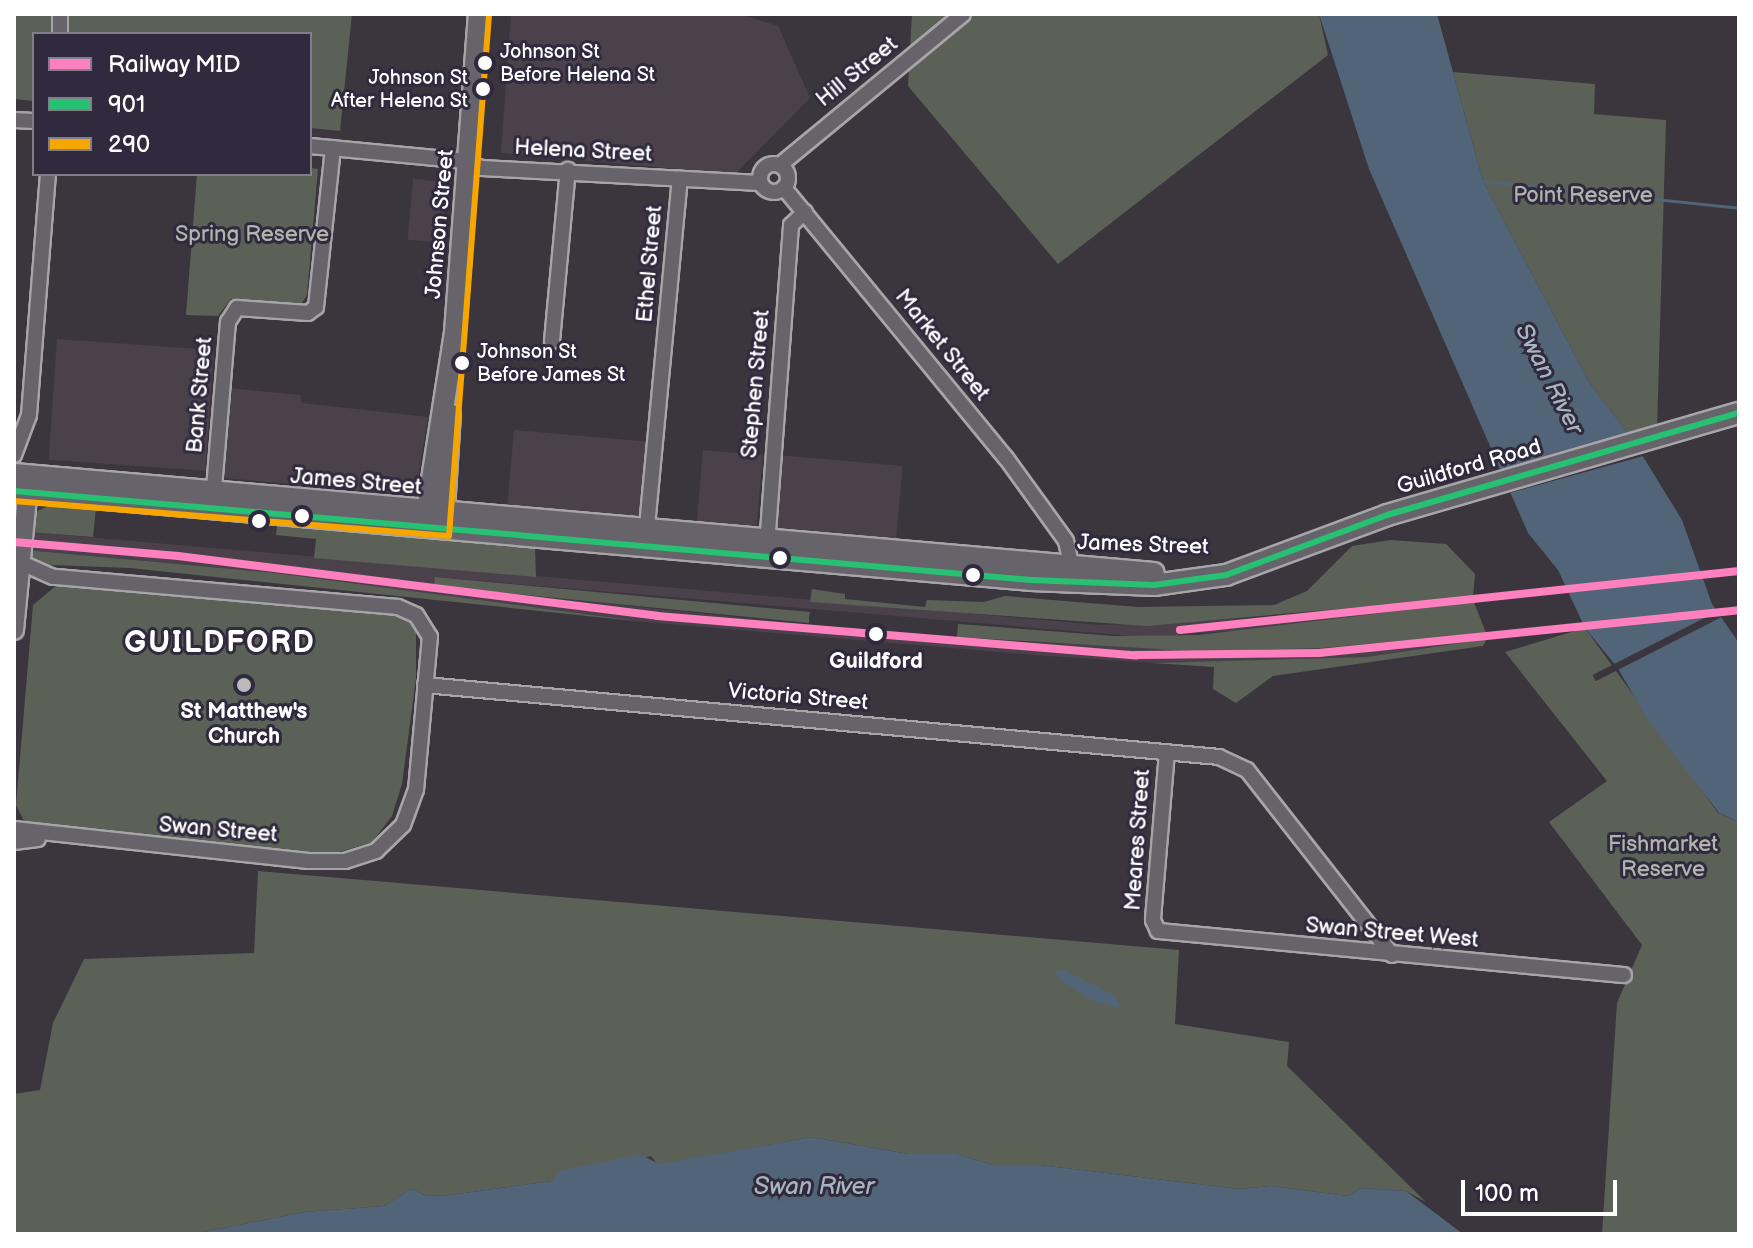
<!DOCTYPE html>
<style>
body{margin:0}
#map{position:relative;width:1753px;height:1248px;overflow:hidden;background:#3b363e;font-family:"Balsamiq Sans",sans-serif}
div>[style]{position:absolute}
.built>*{inset:0;background:#4b414b;transform-origin:0 0}
.green>*{inset:0;background:#5b6157}
.water>*{inset:0;background:#516478}
.pier>*{inset:0;background:#3b363e;transform-origin:0 0}
.stream>*{height:3px;margin:-1.5px;padding:0 1.5px;transform-origin:1.5px;border-radius:1.5px;background:#516478}
.roads{filter:drop-shadow(2px 0 #a7a5a8) drop-shadow(-2px 0 #a7a5a8) drop-shadow(0 2px #a7a5a8) drop-shadow(0 -2px #a7a5a8)}
.minor>*{height:14px;margin:-7px;padding:0 7px;transform-origin:7px;border-radius:7px;background:#66646a}
.minor>.ring{margin:-7px;padding:0;box-sizing:content-box;background:none;border:14px solid #66646a;border-radius:50%}
.major>*{height:18px;margin:-9px;padding:0 9px;transform-origin:9px;border-radius:9px;background:#66646a}
.highway>*{height:20px;margin:-10px;padding:0 10px;transform-origin:10px;border-radius:10px;background:#66646a}
.bus-1>*{height:6px;margin:-3px;padding:0 3px;transform-origin:3px;border-radius:3px;background:#26c172}
.bus-2>*{height:6px;margin:-3px;padding:0 3px;transform-origin:3px;border-radius:3px;background:#f7a600}
.rail-1>*{height:8px;margin:-4px;padding:0 4px;transform-origin:4px;border-radius:4px;background:#ff80bf}
.dots>*{width:22px;height:22px;translate:-50% -50%;box-sizing:border-box;border:4px solid #2f2a3d;border-radius:50%}
span{translate:-50% -50%;white-space:nowrap;text-align:center;line-height:1.15;-webkit-text-stroke:6px #2f2a3d;paint-order:stroke}
.bus-label{font-size:20px;color:#fff}
.left{translate:0 -50%;text-align:left}
.right{translate:-100% -50%;text-align:right}
.street-label{font-size:22px;color:#fff}
.park-label{font-size:22px;color:#b0b4ad}
.stop-label{font-size:22px;color:#fff;font-weight:700}
.poi-label{font-size:22px;color:#fff;font-weight:700}
.water-label{font-size:24px;color:#a9b4be;font-style:italic}
.district-label{font-size:30px;color:#fff;font-weight:700;letter-spacing:2px}
.frame{position:absolute;inset:0;border:16px solid #fff;pointer-events:none}
.legend{position:absolute;left:32px;top:32px;width:280px;height:144px;box-sizing:border-box;background:#2f2a3d;border:2px solid #827f8b;margin:0;padding:10px 14px;list-style:none;font-size:24px;color:#fff}
.legend li{display:flex;align-items:center;gap:16px;height:40px}
.legend b{width:40px;border:2px solid #827f8b}
.scale{position:absolute;left:1461px;top:1180px;width:156px;height:36px;box-sizing:border-box;border:4px solid #fff;border-top:0;padding-left:10px;font-size:24px;line-height:28px;white-space:nowrap;color:#fff;-webkit-text-stroke:6px #2f2a3d;paint-order:stroke}
</style>
<div id="map">
<div class="built">
<div style="clip-path:polygon(511px 14px,739px 14px,778px 26px,810px 98px,735px 174px,501px 153px)"></div>
<div style="left:413px;top:179px;width:34px;height:61px;rotate:5deg"></div>
<div style="left:57px;top:339px;width:157px;height:121px;rotate:4deg"></div>
<div style="clip-path:polygon(229px 388px,300px 395px,302px 403px,428px 417px,417px 484px,405px 494px,224px 478px)"></div>
<div style="left:514px;top:430px;width:133px;height:76px;rotate:5deg"></div>
<div style="left:703px;top:450px;width:60px;height:74px;rotate:5deg"></div>
<div style="left:778px;top:455px;width:125px;height:75px;rotate:5deg"></div>
<div style="clip-path:polygon(28px 532px,1101px 625px,1276px 617px,1473px 597px,1474px 602px,1314px 625px,1144px 637px,435px 577px,474px 590px,957px 640px,1263px 650px,1486px 633px,1487px 639px,1367px 657px,1279px 662px,1153px 663px,1035px 655px,645px 622px,275px 573px,26px 550px)"></div>
</div>
<div class="green">
<div style="clip-path:polygon(14px 14px,352px 14px,340px 131px,310px 128px,310px 34px,34px 34px,34px 101px,14px 99px)"></div>
<div style="clip-path:polygon(912px 14px,1319px 14px,1328px 55px,1058px 264px,908px 86px)"></div>
<div style="clip-path:polygon(1453px 72px,1595px 84px,1594px 114px,1666px 120px,1657px 429px,1631px 437px,1589px 382px,1483px 181px)"></div>
<div style="clip-path:polygon(310px 168px,318px 169px,307px 295px,301px 304px,231px 299px,218px 316px,186px 315px,197px 174px,310px 174px)"></div>
<div style="clip-path:polygon(53px 504px,96px 507px,93px 537px,28px 532px,33px 513px)"></div>
<div style="clip-path:polygon(277px 525px,535px 547px,536px 577px,314px 558px,316px 539px,276px 535px)"></div>
<div style="clip-path:polygon(1391px 540px,1446px 544px,1475px 574px,1473px 597px,1147px 626px,810px 602px,812px 589px,845px 594px,845px 599px,925px 607px,927px 600px,984px 602px,1005px 596px,1138px 607px,1274px 605px,1307px 591px,1352px 546px)"></div>
<div style="clip-path:polygon(26px 550px,275px 573px,645px 622px,130px 568px,50px 565px,29px 561px)"></div>
<div style="clip-path:polygon(435px 577px,810px 612px,809px 618px,809px 623px,474px 590px,434px 584px)"></div>
<div style="clip-path:polygon(57px 585px,400px 614px,416px 627px,416px 678px,402px 784px,392px 816px,372px 842px,330px 855px,24px 821px,16px 805px,33px 605px)"></div>
<div style="clip-path:polygon(1474px 602px,1486px 633px,1321px 648px,1192px 651px,957px 637px,958px 624px,1114px 636px,1198px 635px)"></div>
<div style="clip-path:polygon(1585px 628px,1718px 813px,1739px 822px,1739px 1234px,1602px 1234px,1617px 1003px,1642px 945px,1549px 822px,1607px 781px,1505px 652px)"></div>
<div style="clip-path:polygon(1487px 639px,1483px 646px,1273px 676px,1236px 703px,1213px 689px,1214px 667px,1153px 663px,1367px 657px)"></div>
<div style="clip-path:polygon(258px 871px,1179px 950px,1175px 1024px,1289px 1042px,1287px 1066px,1426px 1202px,1406px 1191px,1361px 1188px,1348px 1196px,1271px 1186px,1239px 1189px,1040px 1165px,992px 1165px,958px 1154px,909px 1154px,811px 1137px,658px 1165px,651px 1156px,552px 1181px,450px 1195px,427px 1196px,411px 1189px,384px 1206px,304px 1212px,193px 1234px,14px 1234px,14px 1094px,40px 1090px,53px 1023px,84px 959px,254px 953px)"></div>
</div>
<div class="water">
<div style="clip-path:polygon(1319px 14px,1437px 14px,1483px 181px,1589px 382px,1631px 437px,1682px 520px,1712px 604px,1739px 643px,1739px 822px,1719px 813px,1649px 722px,1617px 667px,1585px 628px,1558px 570px,1528px 533px,1369px 169px)"></div>
<div style="clip-path:polygon(1064px 970px,1114px 995px,1122px 1009px,1093px 1001px,1059px 979px,1055px 972px)"></div>
<div style="clip-path:polygon(811px 1137px,909px 1154px,958px 1154px,992px 1165px,1040px 1165px,1239px 1189px,1271px 1186px,1348px 1196px,1361px 1188px,1406px 1191px,1463px 1234px,193px 1234px,304px 1212px,384px 1206px,411px 1189px,427px 1196px,450px 1195px,552px 1181px,560px 1171px,640px 1154px,659px 1164px)"></div>
</div>
<div class="pier">
<div style="clip-path:polygon(1636px 437px,1647px 455px,1506px 494px,1500px 477px)"></div>
<div style="clip-path:polygon(1706px 572px,1708px 578px,1562px 593px,1560px 588px)"></div>
<div style="left:1720px;top:610px;width:7px;height:143px;rotate:63deg"></div>
</div>
<div class="stream">
<div style="left:1483px;top:181px;width:257px;rotate:6deg"></div>
</div>
<div class="roads">
<div class="minor">
<div style="left:60px;top:34px;width:20px;rotate:-90deg"></div>
<div style="left:14px;top:120px;width:20px;rotate:3deg"></div>
<div style="left:310px;top:146px;width:147px;rotate:5.5deg"></div>
<div style="left:456px;top:160px;width:27px;rotate:17deg"></div>
<div style="left:482px;top:168px;width:278px;rotate:3.1deg"></div>
<div class="ring" style="left:760px;top:164px;width:14px;height:14px"></div>
<div style="left:780px;top:165px;width:237px;rotate:-39.5deg"></div>
<div style="left:784px;top:188px;width:350px;rotate:50.6deg"></div>
<div style="left:1006px;top:458px;width:102px;rotate:54.1deg"></div>
<div style="left:1066px;top:541px;width:35px;rotate:78deg"></div>
<div style="left:552px;top:341px;width:172px;rotate:-84.7deg"></div>
<div style="left:14px;top:455px;width:43px;rotate:-69.4deg"></div>
<div style="left:29px;top:415px;width:242px;rotate:-85.5deg"></div>
<div style="left:213px;top:500px;width:179px;rotate:-85.2deg"></div>
<div style="left:228px;top:322px;width:17px;rotate:-57deg"></div>
<div style="left:237px;top:308px;width:71px;rotate:4deg"></div>
<div style="left:308px;top:313px;width:10px;rotate:-37deg"></div>
<div style="left:316px;top:307px;width:160px;rotate:-83.9deg"></div>
<div style="left:646px;top:537px;width:360px;rotate:-84.6deg"></div>
<div style="left:767px;top:545px;width:321px;rotate:-85.7deg"></div>
<div style="left:791px;top:225px;width:19px;rotate:-43deg"></div>
<div style="left:425px;top:685px;width:797px;rotate:5.18deg"></div>
<div style="left:1219px;top:757px;width:31px;rotate:25deg"></div>
<div style="left:1247px;top:770px;width:235px;rotate:51.9deg"></div>
<div style="left:1167px;top:752px;width:169px;rotate:94.8deg"></div>
<div style="left:1153px;top:920px;width:12px;rotate:66deg"></div>
<div style="left:1158px;top:931px;width:468px;rotate:5.4deg"></div>
<div style="left:14px;top:829px;width:296px;rotate:6.2deg"></div>
<div style="left:308px;top:861px;width:37px"></div>
<div style="left:345px;top:861px;width:33px;rotate:-18deg"></div>
<div style="left:376px;top:851px;width:37px;rotate:-44deg"></div>
<div style="left:403px;top:825px;width:37px;rotate:-70deg"></div>
<div style="left:416px;top:790px;width:154px;rotate:-84.8deg"></div>
<div style="left:430px;top:637px;width:26px;rotate:-122deg"></div>
<div style="left:416px;top:615px;width:20px;rotate:-156deg"></div>
<div style="left:398px;top:607px;width:346px;rotate:-175deg"></div>
<div style="left:53px;top:577px;width:35px;rotate:-156deg"></div>
<div style="left:14px;top:842px;width:24px;rotate:-7deg"></div>
</div>
<div class="major">
<div style="left:14px;top:630px;width:153px;rotate:-84.4deg"></div>
</div>
<div class="highway">
<div style="left:14px;top:474px;width:1144px;rotate:4.96deg"></div>
<div style="left:14px;top:491px;width:1021px;rotate:5deg"></div>
<div style="left:1031px;top:580px;width:123px;rotate:2.3deg"></div>
<div style="left:1154px;top:585px;width:73px;rotate:-7.9deg"></div>
<div style="left:1226px;top:575px;width:172px;rotate:-20.4deg"></div>
<div style="left:1387px;top:515px;width:366px;rotate:-16.2deg"></div>
<div style="left:425px;top:524px;width:194px;rotate:-81.1deg"></div>
<div style="left:455px;top:332px;width:319px;rotate:-85.7deg"></div>
<div style="left:443px;top:525px;width:111px;rotate:-86.4deg"></div>
</div>
</div>
<div class="bus-1">
<div style="left:14px;top:491px;width:1021px;rotate:5deg"></div>
<div style="left:1031px;top:580px;width:123px;rotate:2.3deg"></div>
<div style="left:1154px;top:585px;width:73px;rotate:-7.9deg"></div>
<div style="left:1226px;top:575px;width:172px;rotate:-20.4deg"></div>
<div style="left:1387px;top:515px;width:366px;rotate:-16.2deg"></div>
</div>
<div class="bus-2">
<div style="left:14px;top:501px;width:436px;rotate:4.6deg"></div>
<div style="left:449px;top:536px;width:523px;rotate:-85.61deg"></div>
</div>
<div class="rail-1">
<div style="left:14px;top:542px;width:165px;rotate:4.9deg"></div>
<div style="left:178px;top:556px;width:483px;rotate:7.1deg"></div>
<div style="left:657px;top:616px;width:481px;rotate:4.7deg"></div>
<div style="left:1136px;top:655px;width:183px;rotate:-0.6deg"></div>
<div style="left:1319px;top:653px;width:422px;rotate:-5.8deg"></div>
<div style="left:1180px;top:630px;width:562px;rotate:-6.03deg"></div>
</div>
<div class="dots">
<div style="left:485px;top:63px;background:#fff"></div>
<div style="left:483px;top:89px;background:#fff"></div>
<div style="left:462px;top:363px;background:#fff"></div>
<div style="left:302px;top:516px;background:#fff"></div>
<div style="left:259px;top:521px;background:#fff"></div>
<div style="left:780px;top:558px;background:#fff"></div>
<div style="left:973px;top:575px;background:#fff"></div>
<div style="left:876px;top:634px;background:#fff"></div>
<div style="left:244px;top:685px;background:#bab9bb"></div>
</div>
<div class="bus-label">
<span class="left" style="left:500px;top:64px">Johnson St<br>Before Helena St</span>
<span class="right" style="left:468px;top:90px">Johnson St<br>After Helena St</span>
<span class="left" style="left:477px;top:364px">Johnson St<br>Before James St</span>
</div>
<div class="street-label">
<span style="left:857px;top:72px;rotate:-39deg">Hill Street</span>
<span style="left:583px;top:151px;rotate:3deg">Helena Street</span>
<span style="left:440px;top:224px;rotate:-85deg">Johnson Street</span>
<span style="left:650px;top:264px;rotate:-85deg">Ethel Street</span>
<span style="left:942px;top:345px;rotate:51deg">Market Street</span>
<span style="left:756px;top:384px;rotate:-85deg">Stephen Street</span>
<span style="left:200px;top:395px;rotate:-85deg">Bank Street</span>
<span style="left:1469px;top:467px;rotate:-16deg">Guildford Road</span>
<span style="left:356px;top:482px;rotate:5deg">James Street</span>
<span style="left:1143px;top:545px;rotate:2deg">James Street</span>
<span style="left:798px;top:697px;rotate:5deg">Victoria Street</span>
<span style="left:218px;top:830px;rotate:5deg">Swan Street</span>
<span style="left:1138px;top:840px;rotate:-86deg">Meares Street</span>
<span style="left:1392px;top:933px;rotate:5deg">Swan Street West</span>
</div>
<div class="park-label">
<span style="left:1583px;top:196px">Point Reserve</span>
<span style="left:252px;top:235px">Spring Reserve</span>
<span style="left:1663px;top:857px">Fishmarket<br>Reserve</span>
</div>
<div class="stop-label">
<span style="left:876px;top:662px">Guildford</span>
</div>
<div class="poi-label">
<span style="left:244px;top:724px">St Matthew's<br>Church</span>
</div>
<div class="water-label">
<span style="left:1549px;top:379px;rotate:63deg">Swan River</span>
<span style="left:814px;top:1187px">Swan River</span>
</div>
<div class="district-label">
<span style="left:220px;top:643px">GUILDFORD</span>
</div>
<div class="frame"></div>
<ul class="legend">
<li><b style="height:10px;background:#ff80bf"></b>Railway MID</li>
<li><b style="height:10px;background:#26c172"></b>901</li>
<li><b style="height:10px;background:#f7a600"></b>290</li>
</ul>
<div class="scale">100 m</div>
</div>
